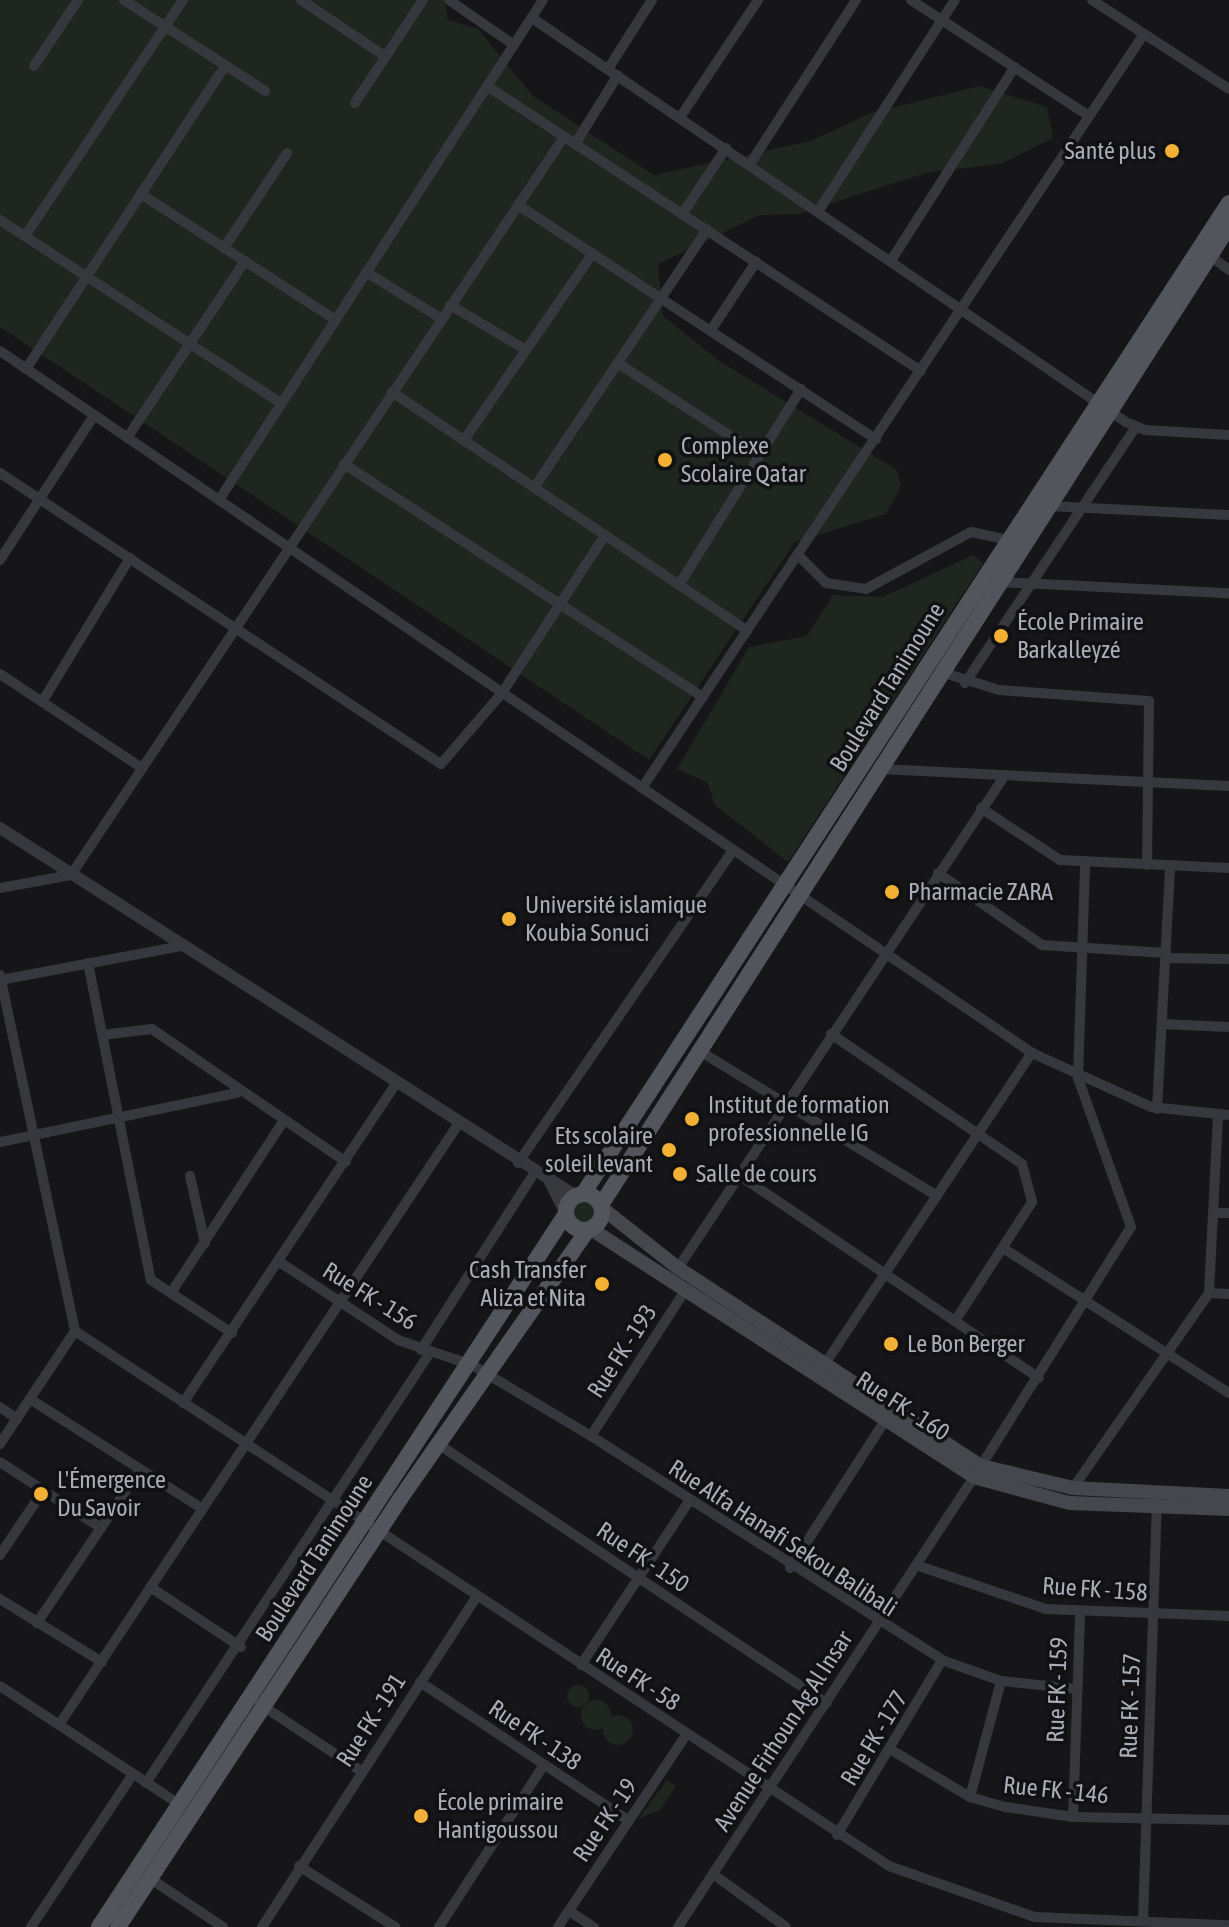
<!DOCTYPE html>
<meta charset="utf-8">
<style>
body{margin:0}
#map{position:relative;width:1229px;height:1927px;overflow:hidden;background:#161618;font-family:"Asap Condensed",sans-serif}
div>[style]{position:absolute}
.green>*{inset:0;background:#1e261f}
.round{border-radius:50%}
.minor>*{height:10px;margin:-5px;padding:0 5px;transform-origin:5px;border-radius:5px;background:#37383d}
.tertiary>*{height:12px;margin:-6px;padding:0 6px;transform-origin:6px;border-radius:6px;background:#37383d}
.secondary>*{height:14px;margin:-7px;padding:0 7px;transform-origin:7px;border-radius:7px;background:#45474d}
.primary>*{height:16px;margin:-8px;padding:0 8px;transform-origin:8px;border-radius:8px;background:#53555c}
.primary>.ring{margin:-8px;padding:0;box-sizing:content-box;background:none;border:16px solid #53555c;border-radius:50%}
.dots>*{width:22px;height:22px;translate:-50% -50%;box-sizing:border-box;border:4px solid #111113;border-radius:50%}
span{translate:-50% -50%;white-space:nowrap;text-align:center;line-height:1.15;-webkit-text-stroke:7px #111113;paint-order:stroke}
.poi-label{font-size:24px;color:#a8adb8}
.right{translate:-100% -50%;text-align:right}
.left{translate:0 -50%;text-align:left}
.street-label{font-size:24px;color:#a8adb8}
</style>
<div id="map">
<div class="green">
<div style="clip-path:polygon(0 0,445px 0,448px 20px,478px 29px,533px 96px,654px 175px,811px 141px,871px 113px,979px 86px,1047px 107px,1053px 138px,1001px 164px,929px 172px,798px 214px,760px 215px,658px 264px,663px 316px,718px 360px,897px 470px,901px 486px,886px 514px,795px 542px,649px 760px,0 327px)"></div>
<div style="clip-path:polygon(973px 555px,983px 563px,788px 862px,715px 805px,707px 782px,677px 769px,749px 647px,807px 636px,833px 595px,883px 597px)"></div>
<div class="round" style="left:570px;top:1198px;width:26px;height:26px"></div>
<div class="round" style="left:567px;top:1685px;width:22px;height:22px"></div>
<div class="round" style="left:581px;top:1700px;width:30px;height:30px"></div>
<div class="round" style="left:603px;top:1715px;width:30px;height:30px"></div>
<div style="clip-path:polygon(667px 1780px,676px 1786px,660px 1810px,638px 1819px)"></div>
</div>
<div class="minor">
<div style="left:124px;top:0;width:168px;rotate:32.8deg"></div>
<div style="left:301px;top:0;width:102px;rotate:33.8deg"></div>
<div style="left:449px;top:0;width:79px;rotate:34.7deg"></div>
<div style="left:911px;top:0;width:212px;rotate:33.1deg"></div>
<div style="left:1092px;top:0;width:163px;rotate:33deg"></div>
<div style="left:532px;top:18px;width:718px;rotate:34.22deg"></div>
<div style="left:1126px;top:422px;width:21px;rotate:23deg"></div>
<div style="left:1145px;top:430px;width:84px;rotate:3.4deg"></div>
<div style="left:34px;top:66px;width:79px;rotate:-56.3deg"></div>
<div style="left:608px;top:69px;width:82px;rotate:-57.5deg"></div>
<div style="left:487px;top:86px;width:519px;rotate:33.29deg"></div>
<div style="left:355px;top:103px;width:123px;rotate:-56.6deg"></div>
<div style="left:681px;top:116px;width:139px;rotate:-56.4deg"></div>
<div style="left:575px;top:144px;width:81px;rotate:-58.1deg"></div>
<div style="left:750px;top:164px;width:195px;rotate:-57.1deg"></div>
<div style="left:141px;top:194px;width:232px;rotate:32.9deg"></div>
<div style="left:518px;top:205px;width:428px;rotate:33.2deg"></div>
<div style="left:819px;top:210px;width:250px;rotate:-57.1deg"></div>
<div style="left:683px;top:213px;width:78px;rotate:-56.5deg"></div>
<div style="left:0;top:220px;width:335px;rotate:33.1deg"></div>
<div style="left:25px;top:236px;width:284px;rotate:-56.2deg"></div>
<div style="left:224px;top:248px;width:114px;rotate:-56.4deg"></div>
<div style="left:1210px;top:256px;width:24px;rotate:36deg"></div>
<div style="left:892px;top:259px;width:228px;rotate:-57.4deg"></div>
<div style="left:366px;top:272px;width:89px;rotate:31.7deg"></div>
<div style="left:450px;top:305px;width:88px;rotate:30.6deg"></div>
<div style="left:711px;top:330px;width:82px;rotate:-56.5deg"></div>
<div style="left:0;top:351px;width:1248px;rotate:34.22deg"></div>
<div style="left:1032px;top:1053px;width:131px;rotate:24.4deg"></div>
<div style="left:1151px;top:1107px;width:78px;rotate:5.9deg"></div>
<div style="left:619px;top:364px;width:166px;rotate:32.9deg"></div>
<div style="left:26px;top:369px;width:363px;rotate:-56.7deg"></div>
<div style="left:392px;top:392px;width:428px;rotate:33.9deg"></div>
<div style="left:127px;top:438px;width:213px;rotate:-56.3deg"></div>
<div style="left:464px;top:440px;width:227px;rotate:-55.4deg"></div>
<div style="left:344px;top:464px;width:428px;rotate:33deg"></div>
<div style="left:0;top:473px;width:528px;rotate:33.42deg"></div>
<div style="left:441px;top:764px;width:94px;rotate:-49.3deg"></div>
<div style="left:502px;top:693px;width:189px;rotate:-56.9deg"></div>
<div style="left:534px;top:488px;width:311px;rotate:-56.2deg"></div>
<div style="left:219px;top:500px;width:596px;rotate:-57.06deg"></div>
<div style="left:1049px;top:506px;width:180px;rotate:2.9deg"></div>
<div style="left:798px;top:555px;width:40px;rotate:45deg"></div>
<div style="left:826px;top:583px;width:40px;rotate:8.5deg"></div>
<div style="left:866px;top:589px;width:119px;rotate:-28.5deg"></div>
<div style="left:971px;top:532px;width:40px;rotate:12deg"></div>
<div style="left:0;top:560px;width:173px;rotate:-57deg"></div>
<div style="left:1000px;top:582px;width:229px;rotate:2.8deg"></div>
<div style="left:679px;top:585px;width:231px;rotate:-58.1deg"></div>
<div style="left:941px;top:672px;width:61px;rotate:17.2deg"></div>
<div style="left:999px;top:690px;width:150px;rotate:4.2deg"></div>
<div style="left:1149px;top:701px;width:164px;rotate:90.7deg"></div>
<div style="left:0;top:674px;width:170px;rotate:33.5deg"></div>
<div style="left:965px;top:683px;width:308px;rotate:-56.3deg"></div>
<div style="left:42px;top:702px;width:169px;rotate:-58.6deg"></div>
<div style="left:880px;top:769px;width:349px;rotate:2.8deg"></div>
<div style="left:642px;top:788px;width:906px;rotate:-56.35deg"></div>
<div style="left:981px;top:808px;width:95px;rotate:33.4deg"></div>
<div style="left:1060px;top:860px;width:169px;rotate:2.7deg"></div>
<div style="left:938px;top:873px;width:126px;rotate:34.7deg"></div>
<div style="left:1042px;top:945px;width:124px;rotate:3.7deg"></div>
<div style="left:0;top:888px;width:72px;rotate:-10.4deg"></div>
<div style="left:71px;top:875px;width:888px;rotate:-56.26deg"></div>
<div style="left:1166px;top:958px;width:63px;rotate:0.9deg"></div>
<div style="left:88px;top:963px;width:323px;rotate:78.8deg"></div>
<div style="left:151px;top:1280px;width:97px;rotate:33.2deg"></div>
<div style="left:0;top:975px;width:364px;rotate:78.1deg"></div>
<div style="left:75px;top:1331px;width:136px;rotate:123.6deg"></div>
<div style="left:0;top:980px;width:184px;rotate:-10.6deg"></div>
<div style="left:1162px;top:1024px;width:67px;rotate:2.6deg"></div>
<div style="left:831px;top:1034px;width:231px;rotate:34.2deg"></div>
<div style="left:1022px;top:1164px;width:39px;rotate:75deg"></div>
<div style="left:1032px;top:1202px;width:142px;rotate:122.9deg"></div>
<div style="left:102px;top:1035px;width:50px;rotate:-6.8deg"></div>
<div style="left:152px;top:1029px;width:235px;rotate:34.4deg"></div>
<div style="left:698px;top:1050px;width:280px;rotate:31.4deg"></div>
<div style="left:1157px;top:1109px;width:243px;rotate:-86.9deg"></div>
<div style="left:0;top:1142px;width:242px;rotate:-11.7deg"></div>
<div style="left:518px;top:1163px;width:380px;rotate:-55.5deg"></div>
<div style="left:739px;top:1175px;width:362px;rotate:34.1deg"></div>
<div style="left:190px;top:1176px;width:69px;rotate:77.4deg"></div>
<div style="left:1213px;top:1213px;width:16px"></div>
<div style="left:1003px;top:1248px;width:269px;rotate:32.7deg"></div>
<div style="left:281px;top:1263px;width:140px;rotate:33.3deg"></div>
<div style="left:398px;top:1340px;width:78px;rotate:18.7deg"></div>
<div style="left:472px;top:1365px;width:139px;rotate:30.8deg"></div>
<div style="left:591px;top:1436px;width:416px;rotate:32.5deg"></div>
<div style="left:942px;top:1660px;width:63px;rotate:19.6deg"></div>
<div style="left:1001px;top:1681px;width:76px;rotate:6deg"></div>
<div style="left:678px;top:1268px;width:592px;rotate:-56.44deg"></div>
<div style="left:171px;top:1293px;width:204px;rotate:-56.8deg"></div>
<div style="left:1209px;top:1293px;width:20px;rotate:3deg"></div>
<div style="left:75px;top:1331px;width:974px;rotate:33.31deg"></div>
<div style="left:889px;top:1866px;width:155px;rotate:19.3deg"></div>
<div style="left:1035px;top:1917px;width:194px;rotate:2.4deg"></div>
<div style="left:421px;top:1350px;width:210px;rotate:-57.4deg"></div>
<div style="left:825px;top:1364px;width:374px;rotate:-56.4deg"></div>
<div style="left:30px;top:1399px;width:203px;rotate:32.5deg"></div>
<div style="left:183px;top:1403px;width:382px;rotate:-56.3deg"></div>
<div style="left:0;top:1407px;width:21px;rotate:35deg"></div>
<div style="left:591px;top:1436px;width:175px;rotate:-57.1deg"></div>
<div style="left:438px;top:1444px;width:467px;rotate:33.7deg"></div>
<div style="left:0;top:1462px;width:121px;rotate:33.2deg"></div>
<div style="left:981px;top:1466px;width:282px;rotate:-57.9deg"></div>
<div style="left:1131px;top:1227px;width:158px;rotate:-109.6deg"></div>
<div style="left:1078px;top:1078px;width:216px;rotate:-88.1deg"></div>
<div style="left:1073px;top:1488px;width:238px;rotate:-55.1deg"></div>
<div style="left:1209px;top:1293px;width:178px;rotate:-87.1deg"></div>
<div style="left:0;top:1555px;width:77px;rotate:-56.1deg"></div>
<div style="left:916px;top:1565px;width:137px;rotate:18.7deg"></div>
<div style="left:1046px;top:1609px;width:183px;rotate:2.2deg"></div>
<div style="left:790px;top:1568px;width:177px;rotate:-57.2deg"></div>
<div style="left:150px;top:1587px;width:109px;rotate:33.4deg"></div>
<div style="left:0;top:1599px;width:120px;rotate:31.7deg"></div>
<div style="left:37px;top:1623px;width:184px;rotate:-56.1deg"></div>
<div style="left:581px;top:1665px;width:196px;rotate:-56.6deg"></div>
<div style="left:420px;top:1682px;width:251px;rotate:33.6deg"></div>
<div style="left:0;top:1686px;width:214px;rotate:33.4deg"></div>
<div style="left:260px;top:1704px;width:121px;rotate:33.6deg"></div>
<div style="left:59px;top:1725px;width:719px;rotate:-56.4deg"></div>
<div style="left:893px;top:1751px;width:90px;rotate:30.9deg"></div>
<div style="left:970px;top:1797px;width:37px;rotate:16deg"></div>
<div style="left:1006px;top:1807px;width:68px;rotate:8.5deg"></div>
<div style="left:1073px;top:1817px;width:156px;rotate:1.1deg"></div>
<div style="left:146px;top:1783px;width:514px;rotate:-56.59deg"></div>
<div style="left:970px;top:1797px;width:120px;rotate:-75deg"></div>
<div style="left:1073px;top:1817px;width:205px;rotate:-88deg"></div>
<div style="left:837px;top:1835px;width:204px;rotate:-59deg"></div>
<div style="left:299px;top:1866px;width:114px;rotate:32.4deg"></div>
<div style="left:713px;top:1874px;width:90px;rotate:36deg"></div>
<div style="left:148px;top:1877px;width:90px;rotate:33.7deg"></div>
<div style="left:569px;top:1911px;width:30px;rotate:33deg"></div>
<div style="left:1143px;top:1921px;width:421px;rotate:-88.1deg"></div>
<div style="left:31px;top:1927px;width:184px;rotate:-56.3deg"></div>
<div style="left:262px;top:1927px;width:395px;rotate:-57deg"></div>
<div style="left:439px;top:1927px;width:193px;rotate:-57.1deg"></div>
<div style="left:558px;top:1927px;width:231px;rotate:-56.3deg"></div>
<div style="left:678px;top:1927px;width:539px;rotate:-56.66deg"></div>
</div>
<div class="tertiary">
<div style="left:0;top:828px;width:684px;rotate:32.57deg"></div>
<div style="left:550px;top:1182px;width:35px;rotate:63deg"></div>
</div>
<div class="secondary">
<div style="left:602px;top:1208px;width:97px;rotate:38.3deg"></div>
<div style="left:678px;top:1268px;width:362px;rotate:33.2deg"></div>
<div style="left:981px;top:1466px;width:95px;rotate:13.4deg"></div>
<div style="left:1073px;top:1488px;width:156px;rotate:2.9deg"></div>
<div style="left:591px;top:1229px;width:456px;rotate:32.9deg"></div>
<div style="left:974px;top:1477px;width:99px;rotate:15.2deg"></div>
<div style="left:1070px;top:1503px;width:159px;rotate:2.2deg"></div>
</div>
<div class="primary">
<div class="ring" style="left:566px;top:1194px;width:20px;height:20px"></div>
<div style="left:583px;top:1194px;width:1183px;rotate:-56.9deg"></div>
<div style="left:601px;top:1205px;width:1163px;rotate:-57.32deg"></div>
<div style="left:99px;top:1927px;width:852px;rotate:-56.78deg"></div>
<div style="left:118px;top:1927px;width:513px;rotate:-56.62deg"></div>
<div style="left:400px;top:1499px;width:328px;rotate:-55.1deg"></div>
</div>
<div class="dots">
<div style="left:1172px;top:151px;background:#f2b134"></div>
<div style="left:665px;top:460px;background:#f2b134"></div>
<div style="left:1001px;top:636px;background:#f2b134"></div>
<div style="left:892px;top:892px;background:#f2b134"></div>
<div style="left:509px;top:919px;background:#f2b134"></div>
<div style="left:692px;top:1119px;background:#f2b134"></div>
<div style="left:669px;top:1150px;background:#f2b134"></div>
<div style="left:680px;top:1174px;background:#f2b134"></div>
<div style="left:602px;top:1284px;background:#f2b134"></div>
<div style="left:891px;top:1344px;background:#f2b134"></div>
<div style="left:41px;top:1494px;background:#f2b134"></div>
<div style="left:421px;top:1816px;background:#f2b134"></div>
</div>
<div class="poi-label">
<span class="right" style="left:1156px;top:151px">Santé plus</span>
<span class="left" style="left:681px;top:460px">Complexe<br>Scolaire Qatar</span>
<span class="left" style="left:1017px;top:636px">École Primaire<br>Barkalleyzé</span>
<span class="left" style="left:908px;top:892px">Pharmacie ZARA</span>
<span class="left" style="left:525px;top:919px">Université islamique<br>Koubia Sonuci</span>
<span class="left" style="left:708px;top:1119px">Institut de formation<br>professionnelle IG</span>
<span class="right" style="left:653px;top:1150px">Ets scolaire<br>soleil levant</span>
<span class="left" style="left:696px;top:1174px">Salle de cours</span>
<span class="right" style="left:586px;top:1284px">Cash Transfer<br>Aliza et Nita</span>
<span class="left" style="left:907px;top:1344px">Le Bon Berger</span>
<span class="left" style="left:57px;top:1494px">L'Émergence<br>Du Savoir</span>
<span class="left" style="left:437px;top:1816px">École primaire<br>Hantigoussou</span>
</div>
<div class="street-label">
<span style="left:887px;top:687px;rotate:-58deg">Boulevard Tanimoune</span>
<span style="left:370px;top:1296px;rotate:32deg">Rue FK - 156</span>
<span style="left:622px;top:1351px;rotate:-57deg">Rue FK - 193</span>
<span style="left:903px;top:1406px;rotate:33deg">Rue FK - 160</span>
<span style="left:783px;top:1538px;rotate:33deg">Rue Alfa Hanafi Sekou Balibali</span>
<span style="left:643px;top:1557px;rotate:34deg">Rue FK - 150</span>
<span style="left:314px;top:1558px;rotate:-57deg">Boulevard Tanimoune</span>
<span style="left:1095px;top:1589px;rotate:4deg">Rue FK - 158</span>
<span style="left:638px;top:1679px;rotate:33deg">Rue FK - 58</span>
<span style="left:1057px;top:1690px;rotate:-88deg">Rue FK - 159</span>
<span style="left:1130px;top:1706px;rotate:-88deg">Rue FK - 157</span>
<span style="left:371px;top:1720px;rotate:-57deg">Rue FK - 191</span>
<span style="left:783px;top:1731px;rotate:-57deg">Avenue Firhoun Ag Al Insar</span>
<span style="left:535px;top:1735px;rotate:34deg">Rue FK - 138</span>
<span style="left:874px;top:1738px;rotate:-59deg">Rue FK - 177</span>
<span style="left:1056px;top:1790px;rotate:6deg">Rue FK - 146</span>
<span style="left:605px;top:1820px;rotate:-56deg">Rue FK - 19</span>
</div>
</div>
